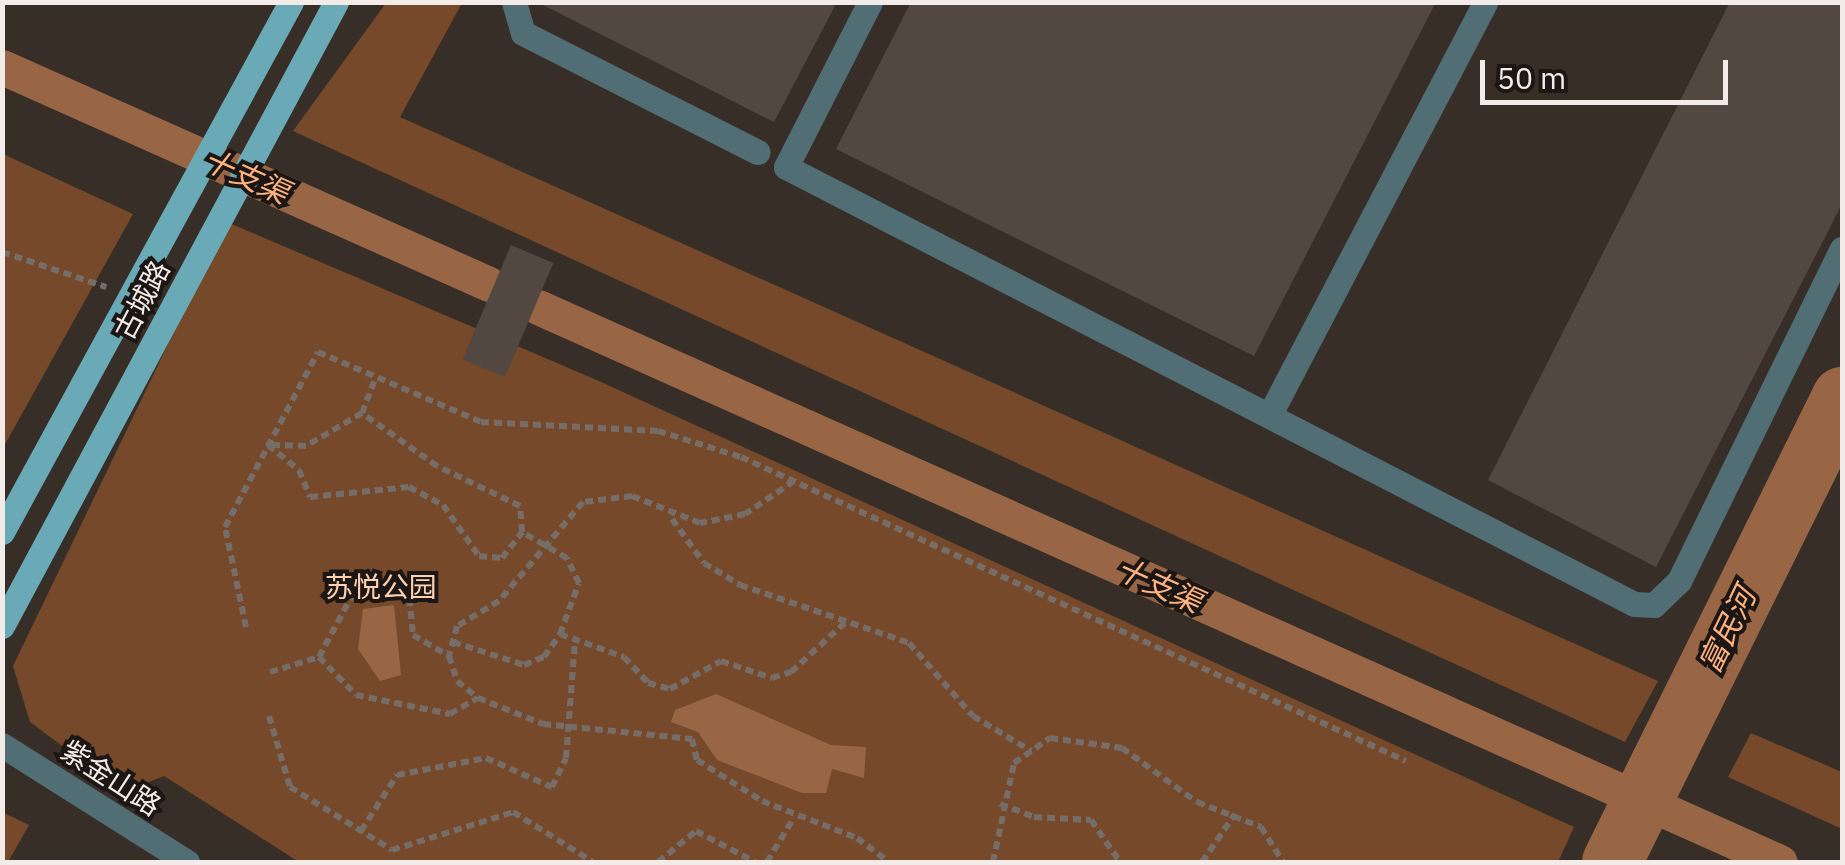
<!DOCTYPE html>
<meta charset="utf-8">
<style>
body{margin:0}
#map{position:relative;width:1845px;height:865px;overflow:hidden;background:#382e28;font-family:"IBM Plex Sans","Noto Sans SC",sans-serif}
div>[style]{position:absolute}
.green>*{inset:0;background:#75492a}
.water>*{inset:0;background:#986645}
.canal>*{height:35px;margin:-17.5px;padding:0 17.5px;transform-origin:17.5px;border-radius:17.5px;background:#986645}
.river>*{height:60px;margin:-30px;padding:0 30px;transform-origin:30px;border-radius:30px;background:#986645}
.building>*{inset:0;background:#524841;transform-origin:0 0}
.path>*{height:6px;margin-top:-3px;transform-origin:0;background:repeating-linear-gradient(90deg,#766d68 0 8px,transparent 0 13px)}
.minor>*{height:25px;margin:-12.5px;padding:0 12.5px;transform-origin:12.5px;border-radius:12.5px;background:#506e74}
.major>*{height:25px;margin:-12.5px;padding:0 12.5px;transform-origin:12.5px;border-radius:12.5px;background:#6aaab7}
span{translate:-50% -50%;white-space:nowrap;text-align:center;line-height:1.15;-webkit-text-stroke:8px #1c1714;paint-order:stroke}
.street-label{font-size:28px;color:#f2ebe7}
.park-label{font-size:28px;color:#fed0b2}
.water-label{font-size:30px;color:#fdb280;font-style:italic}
.frame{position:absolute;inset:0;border:5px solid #f2ebe7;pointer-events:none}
.scale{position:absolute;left:1480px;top:60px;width:248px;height:45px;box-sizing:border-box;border:5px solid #f2ebe7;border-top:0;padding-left:12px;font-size:30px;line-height:35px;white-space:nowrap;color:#f2ebe7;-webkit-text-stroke:8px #1c1714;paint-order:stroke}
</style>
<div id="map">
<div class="green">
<div style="clip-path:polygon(386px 3px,462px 3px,400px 117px,1658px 681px,1625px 742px,293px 131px)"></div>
<div style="clip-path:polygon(3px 154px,133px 214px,3px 448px)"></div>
<div style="clip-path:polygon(227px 222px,599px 381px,1574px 827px,1558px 862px,299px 862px,164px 776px,124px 792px,30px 722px,13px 666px)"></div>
<div style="clip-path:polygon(1751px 733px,1842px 772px,1842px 829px,1728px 777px)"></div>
<div style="clip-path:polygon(2px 812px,29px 825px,8px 862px,3px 862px)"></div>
</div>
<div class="water">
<div style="clip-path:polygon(394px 605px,401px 675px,380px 681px,358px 649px,363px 609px)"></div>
<div style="clip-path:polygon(716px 694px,831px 745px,866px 747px,864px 778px,832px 769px,826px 793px,802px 793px,717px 760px,698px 732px,671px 722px,675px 710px)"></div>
</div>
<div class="canal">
<div style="left:2px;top:67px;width:533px;rotate:24.02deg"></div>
<div style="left:538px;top:307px;width:1360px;rotate:24.08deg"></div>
</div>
<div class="river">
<div style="left:1612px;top:862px;width:519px;rotate:-63.68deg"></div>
</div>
<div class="building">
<div style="clip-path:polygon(537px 2px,837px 2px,774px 122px)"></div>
<div style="clip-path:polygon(911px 2px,1436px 2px,1254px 356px,836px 149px)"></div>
<div style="clip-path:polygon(1730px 2px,1842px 2px,1842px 204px,1656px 567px,1488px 480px)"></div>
<div style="left:511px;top:245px;width:46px;height:124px;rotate:23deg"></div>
</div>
<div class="path">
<div style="left:2px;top:252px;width:110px;rotate:18.6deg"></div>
<div style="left:362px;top:413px;width:34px;rotate:-69deg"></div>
<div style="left:794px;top:481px;width:59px;rotate:146deg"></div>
<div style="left:745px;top:514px;width:46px;rotate:168.7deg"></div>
<div style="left:700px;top:523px;width:73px;rotate:-158.3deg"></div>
<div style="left:632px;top:496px;width:49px;rotate:173deg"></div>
<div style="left:583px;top:502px;width:130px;rotate:130.3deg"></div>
<div style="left:499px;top:601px;width:49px;rotate:149.2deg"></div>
<div style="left:457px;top:626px;width:31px;rotate:105deg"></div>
<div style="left:449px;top:656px;width:26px;rotate:72deg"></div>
<div style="left:457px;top:681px;width:27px;rotate:39deg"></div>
<div style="left:478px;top:698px;width:70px;rotate:21.8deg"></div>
<div style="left:543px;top:724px;width:150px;rotate:5.7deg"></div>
<div style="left:692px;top:739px;width:22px;rotate:77deg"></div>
<div style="left:697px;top:760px;width:77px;rotate:32.2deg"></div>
<div style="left:762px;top:801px;width:102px;rotate:21.3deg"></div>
<div style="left:857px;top:838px;width:38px;rotate:37deg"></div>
<div style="left:672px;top:519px;width:54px;rotate:54deg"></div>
<div style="left:704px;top:563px;width:42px;rotate:31.4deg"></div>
<div style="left:740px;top:585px;width:179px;rotate:18.9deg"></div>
<div style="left:909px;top:643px;width:97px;rotate:48.8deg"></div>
<div style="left:973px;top:716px;width:68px;rotate:31.1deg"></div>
<div style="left:246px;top:627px;width:102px;rotate:-101.9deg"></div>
<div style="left:225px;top:527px;width:198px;rotate:-62deg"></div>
<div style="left:318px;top:352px;width:177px;rotate:23.2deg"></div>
<div style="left:481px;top:422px;width:177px;rotate:2.9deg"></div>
<div style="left:658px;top:431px;width:87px;rotate:17.4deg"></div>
<div style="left:741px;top:457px;width:731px;rotate:24.57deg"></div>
<div style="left:560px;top:634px;width:68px;rotate:19.8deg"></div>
<div style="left:624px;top:657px;width:35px;rotate:47deg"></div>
<div style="left:648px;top:683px;width:23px;rotate:15deg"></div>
<div style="left:670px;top:689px;width:58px;rotate:-28.8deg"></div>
<div style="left:721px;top:661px;width:54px;rotate:18.4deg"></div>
<div style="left:772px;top:678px;width:20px;rotate:-18deg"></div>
<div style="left:791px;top:672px;width:77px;rotate:-42.4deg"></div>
<div style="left:453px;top:642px;width:75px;rotate:17.9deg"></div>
<div style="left:524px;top:665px;width:22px;rotate:-22deg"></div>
<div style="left:544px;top:657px;width:28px;rotate:-55deg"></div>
<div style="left:560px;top:634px;width:54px;rotate:-69.6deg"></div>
<div style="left:579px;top:583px;width:28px;rotate:-116deg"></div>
<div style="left:567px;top:558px;width:52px;rotate:-150deg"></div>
<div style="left:522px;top:532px;width:26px;rotate:-94deg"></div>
<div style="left:520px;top:506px;width:92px;rotate:-154.3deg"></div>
<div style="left:437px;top:466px;width:92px;rotate:-144.8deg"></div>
<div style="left:362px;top:413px;width:65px;rotate:149.5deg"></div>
<div style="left:306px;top:446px;width:38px;rotate:-178deg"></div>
<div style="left:268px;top:445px;width:40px;rotate:39deg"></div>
<div style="left:299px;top:470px;width:29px;rotate:68deg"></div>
<div style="left:310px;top:497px;width:100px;rotate:-5.8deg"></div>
<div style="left:409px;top:487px;width:38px;rotate:28deg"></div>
<div style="left:443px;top:505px;width:62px;rotate:54.8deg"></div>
<div style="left:479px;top:556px;width:23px;rotate:5deg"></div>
<div style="left:502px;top:558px;width:33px;rotate:-52deg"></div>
<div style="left:319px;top:657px;width:53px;rotate:45.8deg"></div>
<div style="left:356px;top:695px;width:96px;rotate:11.4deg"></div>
<div style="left:450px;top:714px;width:32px;rotate:-30deg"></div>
<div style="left:270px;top:672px;width:51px;rotate:-17deg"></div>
<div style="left:319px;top:657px;width:76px;rotate:-61.8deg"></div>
<div style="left:355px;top:590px;width:53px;rotate:-5.4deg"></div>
<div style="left:408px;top:585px;width:50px;rotate:84.3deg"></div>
<div style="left:413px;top:635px;width:42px;rotate:30.3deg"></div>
<div style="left:269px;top:716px;width:74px;rotate:73.5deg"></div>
<div style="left:290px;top:787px;width:120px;rotate:31.7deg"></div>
<div style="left:392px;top:850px;width:127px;rotate:-17.4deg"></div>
<div style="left:513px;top:812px;width:94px;rotate:32deg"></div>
<div style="left:1000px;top:804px;width:36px;rotate:21deg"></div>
<div style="left:1034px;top:817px;width:57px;rotate:3deg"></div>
<div style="left:1091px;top:820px;width:51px;rotate:55.4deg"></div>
<div style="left:361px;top:831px;width:67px;rotate:-57.3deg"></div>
<div style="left:397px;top:775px;width:91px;rotate:-10.8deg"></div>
<div style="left:486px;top:758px;width:72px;rotate:23.7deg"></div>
<div style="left:552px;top:787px;width:32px;rotate:-64deg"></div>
<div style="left:566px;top:758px;width:117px;rotate:-85.6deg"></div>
<div style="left:658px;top:862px;width:49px;rotate:-39.2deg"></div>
<div style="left:696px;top:831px;width:67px;rotate:27.7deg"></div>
<div style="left:767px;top:862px;width:50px;rotate:-58.8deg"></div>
<div style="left:993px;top:862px;width:101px;rotate:-78deg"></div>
<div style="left:1014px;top:763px;width:44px;rotate:-34.8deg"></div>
<div style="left:1050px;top:738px;width:73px;rotate:7.9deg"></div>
<div style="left:1122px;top:748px;width:92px;rotate:35.8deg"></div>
<div style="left:1197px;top:802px;width:69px;rotate:21.3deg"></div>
<div style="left:1261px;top:827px;width:41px;rotate:57.8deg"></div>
<div style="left:1202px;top:862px;width:58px;rotate:-55.5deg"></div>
</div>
<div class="minor">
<div style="left:514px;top:2px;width:32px;rotate:74deg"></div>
<div style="left:523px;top:33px;width:263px;rotate:26.9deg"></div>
<div style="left:870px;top:2px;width:185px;rotate:117deg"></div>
<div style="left:786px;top:167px;width:954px;rotate:27.26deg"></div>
<div style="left:1634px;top:604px;width:20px;rotate:3deg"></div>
<div style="left:1654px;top:605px;width:35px;rotate:-44deg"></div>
<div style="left:1679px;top:581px;width:370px;rotate:-63.9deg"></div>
<div style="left:1270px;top:414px;width:465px;rotate:-62.4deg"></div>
<div style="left:2px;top:745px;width:219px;rotate:32.3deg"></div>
</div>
<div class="major">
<div style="left:2px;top:532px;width:604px;rotate:-61.4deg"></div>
<div style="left:2px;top:626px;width:708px;rotate:-61.84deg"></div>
</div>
<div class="street-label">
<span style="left:142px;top:300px;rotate:-62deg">古城路</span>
<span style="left:111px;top:778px;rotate:33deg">紫金山路</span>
</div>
<div class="park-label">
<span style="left:381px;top:587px">苏悦公园</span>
</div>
<div class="water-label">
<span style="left:246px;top:176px;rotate:24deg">十支渠</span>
<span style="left:1159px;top:585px;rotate:24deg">十支渠</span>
<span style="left:1727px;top:630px;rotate:-64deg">富民河</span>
</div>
<div class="frame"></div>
<div class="scale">50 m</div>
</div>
